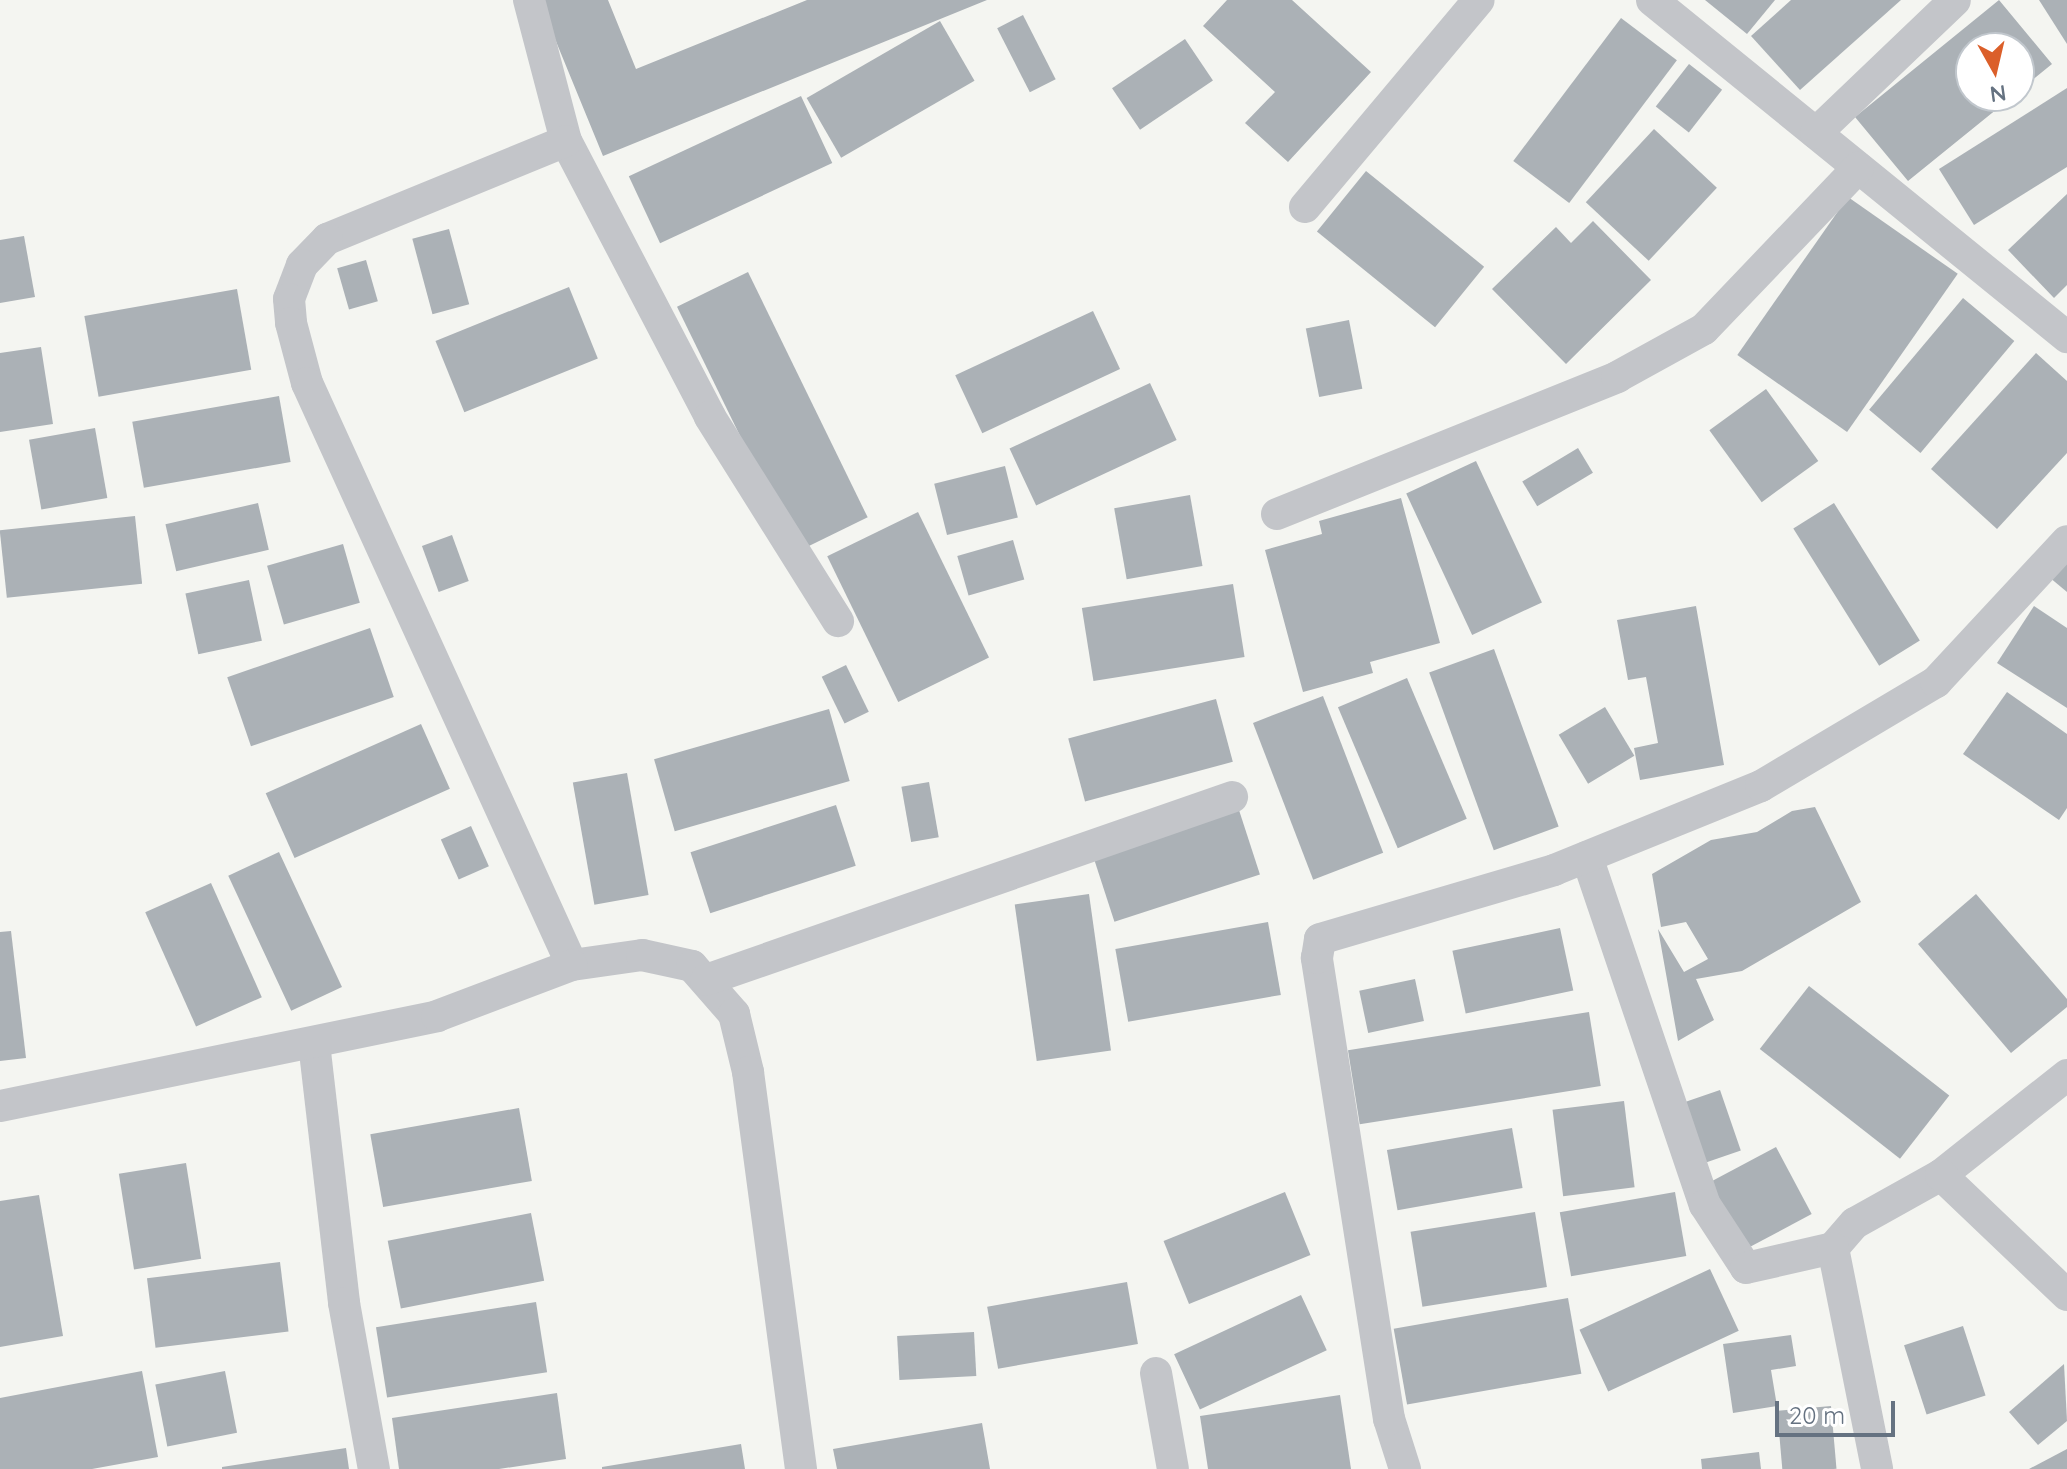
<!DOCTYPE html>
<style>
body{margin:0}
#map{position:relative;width:2067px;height:1469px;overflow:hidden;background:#f4f5f1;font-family:Quicksand,sans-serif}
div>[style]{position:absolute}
.building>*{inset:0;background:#abb1b6;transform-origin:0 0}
.street>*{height:32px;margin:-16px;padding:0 16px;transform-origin:16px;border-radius:16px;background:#c3c5c9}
span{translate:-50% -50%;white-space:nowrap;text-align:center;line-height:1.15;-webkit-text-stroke:8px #fff;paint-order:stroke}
.north{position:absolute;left:1955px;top:32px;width:80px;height:80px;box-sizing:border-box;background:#fff;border:2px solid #c1c7cd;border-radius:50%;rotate:172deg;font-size:22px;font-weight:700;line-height:32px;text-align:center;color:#657281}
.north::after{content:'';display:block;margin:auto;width:28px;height:36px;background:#db5f2a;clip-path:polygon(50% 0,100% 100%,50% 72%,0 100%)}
.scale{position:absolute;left:1775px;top:1401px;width:120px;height:36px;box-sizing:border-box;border:4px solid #657281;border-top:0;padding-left:10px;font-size:24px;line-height:28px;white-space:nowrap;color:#657281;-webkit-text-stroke:6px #fff;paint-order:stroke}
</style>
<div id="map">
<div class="building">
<div style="clip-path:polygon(539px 0,608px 0,636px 69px,807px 0,987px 0,603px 156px)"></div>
<div style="clip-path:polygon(1227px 0,1292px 0,1371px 72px,1288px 162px,1245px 123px,1275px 92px,1203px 26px)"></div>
<div style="clip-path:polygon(1705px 0,1775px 0,1747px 34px)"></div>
<div style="clip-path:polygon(1791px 0,1901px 0,1800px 90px,1751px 36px)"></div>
<div style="clip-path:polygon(1999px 0,2052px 64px,2019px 91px,2019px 48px,1971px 48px,1971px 96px,2013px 96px,1908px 181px,1855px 117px)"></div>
<div style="clip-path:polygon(2039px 0,2067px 0,2067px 44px)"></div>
<div style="left:1023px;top:15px;width:72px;height:29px;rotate:63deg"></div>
<div style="left:1621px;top:18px;width:70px;height:179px;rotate:37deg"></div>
<div style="left:940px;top:21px;width:69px;height:154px;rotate:60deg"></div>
<div style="left:1185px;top:39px;width:50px;height:88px;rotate:56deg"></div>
<div style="left:1689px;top:64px;width:42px;height:54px;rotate:38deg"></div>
<div style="clip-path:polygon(2067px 88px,2067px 167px,1974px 225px,1939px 169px)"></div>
<div style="left:801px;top:96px;width:74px;height:190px;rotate:65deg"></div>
<div style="left:1654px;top:129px;width:86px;height:100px;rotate:43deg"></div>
<div style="left:1366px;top:171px;width:152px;height:78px;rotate:39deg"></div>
<div style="clip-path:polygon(2067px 194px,2067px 285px,2054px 298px,2008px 250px)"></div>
<div style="left:1848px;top:197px;width:134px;height:193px;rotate:35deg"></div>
<div style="clip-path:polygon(1593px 221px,1651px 280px,1566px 364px,1492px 289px,1556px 227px,1571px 243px)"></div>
<div style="left:449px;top:229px;width:78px;height:38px;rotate:75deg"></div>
<div style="clip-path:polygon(24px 236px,35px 297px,0 303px,0 240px)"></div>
<div style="left:366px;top:260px;width:43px;height:30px;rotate:74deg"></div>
<div style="left:748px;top:272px;width:273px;height:79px;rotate:64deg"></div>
<div style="left:569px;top:287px;width:77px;height:144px;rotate:68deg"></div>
<div style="left:237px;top:289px;width:82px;height:155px;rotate:80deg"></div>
<div style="left:1963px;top:298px;width:67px;height:146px;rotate:40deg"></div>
<div style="left:1093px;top:311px;width:64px;height:152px;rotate:65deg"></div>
<div style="left:1349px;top:320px;width:70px;height:44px;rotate:79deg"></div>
<div style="clip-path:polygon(41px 347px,53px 424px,0 432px,0 353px)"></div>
<div style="clip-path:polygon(2036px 353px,2067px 381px,2067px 453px,1997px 529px,1931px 469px)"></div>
<div style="left:1150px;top:383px;width:63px;height:155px;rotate:65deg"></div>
<div style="left:1766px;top:389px;width:89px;height:70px;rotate:54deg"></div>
<div style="left:279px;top:396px;width:67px;height:149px;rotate:80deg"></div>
<div style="left:95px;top:428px;width:71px;height:67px;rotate:80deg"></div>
<div style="left:1578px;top:448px;width:29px;height:65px;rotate:59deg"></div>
<div style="left:1476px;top:461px;width:156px;height:77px;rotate:65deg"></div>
<div style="left:1005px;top:466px;width:53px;height:73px;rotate:76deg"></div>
<div style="left:1190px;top:495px;width:72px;height:77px;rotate:80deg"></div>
<div style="clip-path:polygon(1401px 498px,1440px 643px,1370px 662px,1373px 673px,1303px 692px,1265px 550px,1322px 534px,1319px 521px)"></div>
<div style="left:258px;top:503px;width:48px;height:95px;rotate:77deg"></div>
<div style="left:1834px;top:503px;width:162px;height:48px;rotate:58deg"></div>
<div style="left:918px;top:512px;width:162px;height:101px;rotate:64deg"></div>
<div style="left:135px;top:516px;width:68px;height:136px;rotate:84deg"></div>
<div style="left:452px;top:535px;width:49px;height:32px;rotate:70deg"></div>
<div style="left:1013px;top:540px;width:41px;height:58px;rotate:74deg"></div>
<div style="left:343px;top:544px;width:61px;height:79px;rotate:74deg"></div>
<div style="clip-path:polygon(2067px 556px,2067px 592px,2049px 577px)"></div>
<div style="left:249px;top:580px;width:62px;height:65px;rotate:78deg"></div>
<div style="left:1233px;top:584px;width:74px;height:153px;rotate:81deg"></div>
<div style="clip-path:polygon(1696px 606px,1724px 765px,1640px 780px,1634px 748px,1658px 743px,1646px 677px,1628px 680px,1617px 620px)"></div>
<div style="clip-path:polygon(2034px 606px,2067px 628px,2067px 708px,1997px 663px)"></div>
<div style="left:370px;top:628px;width:73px;height:151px;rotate:71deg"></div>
<div style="left:1494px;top:649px;width:189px;height:69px;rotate:70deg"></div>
<div style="left:846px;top:665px;width:52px;height:27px;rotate:64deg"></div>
<div style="left:1407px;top:678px;width:153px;height:75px;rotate:67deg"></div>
<div style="clip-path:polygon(2007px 692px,2067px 734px,2067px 808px,2059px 820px,1963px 754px)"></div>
<div style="left:1323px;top:696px;width:168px;height:75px;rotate:69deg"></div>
<div style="left:1216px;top:699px;width:65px;height:153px;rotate:75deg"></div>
<div style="left:1605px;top:707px;width:57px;height:54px;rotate:59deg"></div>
<div style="left:829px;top:709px;width:75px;height:182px;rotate:74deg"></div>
<div style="left:421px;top:724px;width:71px;height:170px;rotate:66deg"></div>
<div style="left:627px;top:773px;width:124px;height:55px;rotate:80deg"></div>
<div style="left:929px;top:782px;width:56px;height:28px;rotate:80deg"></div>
<div style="left:836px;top:805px;width:64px;height:153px;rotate:72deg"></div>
<div style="left:1238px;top:807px;width:71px;height:153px;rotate:72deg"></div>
<div style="clip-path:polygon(1815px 807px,1861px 902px,1742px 971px,1696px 979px,1714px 1020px,1678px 1041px,1658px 929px,1684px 972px,1708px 959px,1686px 922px,1661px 927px,1652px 874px,1711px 840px,1757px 832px,1792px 811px)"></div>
<div style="left:471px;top:826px;width:44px;height:33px;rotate:66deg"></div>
<div style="left:279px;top:852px;width:149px;height:56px;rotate:65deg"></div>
<div style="left:211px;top:883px;width:125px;height:72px;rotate:66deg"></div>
<div style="left:1089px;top:894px;width:158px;height:75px;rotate:82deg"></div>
<div style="clip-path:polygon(1976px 894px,2067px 999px,2067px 1007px,2011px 1053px,1918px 944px)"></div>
<div style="left:1268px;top:922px;width:74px;height:155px;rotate:80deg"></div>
<div style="left:1560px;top:928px;width:64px;height:110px;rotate:78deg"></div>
<div style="clip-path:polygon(11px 931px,26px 1058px,0 1061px,0 932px)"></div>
<div style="left:1415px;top:979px;width:43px;height:57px;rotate:78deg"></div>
<div style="left:1809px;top:986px;width:178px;height:80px;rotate:38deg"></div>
<div style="left:1589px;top:1012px;width:75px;height:244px;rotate:81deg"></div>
<div style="left:1720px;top:1090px;width:64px;height:40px;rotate:71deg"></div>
<div style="left:1624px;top:1101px;width:87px;height:72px;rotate:83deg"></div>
<div style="left:519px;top:1108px;width:74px;height:151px;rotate:80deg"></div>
<div style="left:1512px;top:1128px;width:61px;height:127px;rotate:80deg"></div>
<div style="left:1776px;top:1147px;width:76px;height:75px;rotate:62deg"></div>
<div style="left:186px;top:1163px;width:97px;height:68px;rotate:81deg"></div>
<div style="left:1285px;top:1192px;width:68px;height:131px;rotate:68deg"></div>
<div style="left:1675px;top:1192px;width:65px;height:117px;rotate:80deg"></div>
<div style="clip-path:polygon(39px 1195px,63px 1336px,0 1347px,0 1201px)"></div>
<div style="left:1535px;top:1212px;width:76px;height:126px;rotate:81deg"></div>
<div style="left:531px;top:1213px;width:69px;height:146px;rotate:79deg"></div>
<div style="left:280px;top:1262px;width:70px;height:134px;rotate:83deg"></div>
<div style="left:1710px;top:1269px;width:68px;height:144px;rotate:65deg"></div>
<div style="left:1127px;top:1282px;width:63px;height:142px;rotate:80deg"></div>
<div style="left:1301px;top:1295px;width:61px;height:140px;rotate:65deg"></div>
<div style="left:1568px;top:1298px;width:77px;height:177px;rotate:80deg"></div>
<div style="left:536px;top:1302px;width:71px;height:162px;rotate:81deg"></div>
<div style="left:1963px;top:1326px;width:73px;height:62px;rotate:72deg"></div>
<div style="left:974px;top:1332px;width:44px;height:77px;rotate:87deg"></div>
<div style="clip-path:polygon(1791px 1335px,1796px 1366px,1771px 1370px,1777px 1406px,1733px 1413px,1723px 1344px)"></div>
<div style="clip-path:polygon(2064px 1364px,2067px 1421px,2038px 1445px,2009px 1412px)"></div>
<div style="clip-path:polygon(142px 1371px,158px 1457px,92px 1469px,0 1469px,0 1398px)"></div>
<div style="left:225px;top:1371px;width:63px;height:71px;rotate:79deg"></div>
<div style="clip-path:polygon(557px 1393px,566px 1459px,499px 1469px,399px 1469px,392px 1418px)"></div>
<div style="clip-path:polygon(1340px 1395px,1351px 1469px,1208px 1469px,1200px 1416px)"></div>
<div style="left:1831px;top:1406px;width:63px;height:54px;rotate:85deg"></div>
<div style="clip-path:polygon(982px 1423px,990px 1469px,837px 1469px,833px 1449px)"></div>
<div style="clip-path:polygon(741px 1444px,745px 1469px,602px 1469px,602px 1467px)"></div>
<div style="clip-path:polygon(346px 1448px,349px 1469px,222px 1469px,222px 1467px)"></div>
<div style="clip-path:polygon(2067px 1449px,2067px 1469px,2029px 1469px)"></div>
<div style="clip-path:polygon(1759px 1452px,1761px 1469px,1702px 1469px,1701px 1459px)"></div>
</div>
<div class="street">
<div style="left:529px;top:0;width:146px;rotate:75.3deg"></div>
<div style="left:566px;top:141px;width:311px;rotate:62.4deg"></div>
<div style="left:710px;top:417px;width:241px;rotate:57.9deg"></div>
<div style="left:1652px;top:0;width:535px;rotate:39.08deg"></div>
<div style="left:1816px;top:133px;width:192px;rotate:-43.7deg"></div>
<div style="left:566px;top:141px;width:258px;rotate:157.7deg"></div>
<div style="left:327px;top:239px;width:36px;rotate:134deg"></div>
<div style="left:302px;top:265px;width:36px;rotate:111deg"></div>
<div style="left:289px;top:299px;width:24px;rotate:85deg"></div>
<div style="left:291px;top:323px;width:62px;rotate:75.1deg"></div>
<div style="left:307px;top:383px;width:639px;rotate:65.52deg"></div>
<div style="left:572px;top:965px;width:71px;rotate:-8.1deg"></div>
<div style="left:642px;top:955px;width:51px;rotate:12.4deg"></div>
<div style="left:692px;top:966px;width:64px;rotate:48.8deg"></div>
<div style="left:734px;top:1014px;width:60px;rotate:76.4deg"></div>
<div style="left:748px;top:1072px;width:401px;rotate:82.4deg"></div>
<div style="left:1305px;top:207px;width:270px;rotate:-50deg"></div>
<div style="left:1277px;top:514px;width:367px;rotate:-21.9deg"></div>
<div style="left:1617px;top:377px;width:99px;rotate:-28.9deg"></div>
<div style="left:1704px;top:329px;width:223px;rotate:-46.3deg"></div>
<div style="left:1587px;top:857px;width:367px;rotate:71.3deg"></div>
<div style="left:1705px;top:1205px;width:75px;rotate:56.9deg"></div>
<div style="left:1746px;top:1268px;width:89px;rotate:-12.9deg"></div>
<div style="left:1833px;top:1248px;width:33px;rotate:-49deg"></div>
<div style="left:1855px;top:1223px;width:98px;rotate:-29.2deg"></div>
<div style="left:1941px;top:1175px;width:161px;rotate:-38.4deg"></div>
<div style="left:706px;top:980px;width:557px;rotate:-19.18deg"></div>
<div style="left:314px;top:1043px;width:262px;rotate:83.4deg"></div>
<div style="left:344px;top:1303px;width:169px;rotate:79.8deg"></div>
<div style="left:0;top:1106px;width:446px;rotate:-11.6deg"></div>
<div style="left:437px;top:1016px;width:144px;rotate:-20.7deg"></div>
<div style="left:1941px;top:1175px;width:174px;rotate:43.6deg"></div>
<div style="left:1833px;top:1248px;width:225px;rotate:78.7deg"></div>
<div style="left:1156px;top:1373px;width:97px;rotate:80deg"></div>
<div style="left:1405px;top:1469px;width:52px;rotate:-107.7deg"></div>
<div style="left:1389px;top:1419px;width:467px;rotate:-98.9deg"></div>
<div style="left:1317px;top:958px;width:19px;rotate:-81deg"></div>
<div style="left:1320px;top:939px;width:244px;rotate:-16.4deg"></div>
<div style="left:1554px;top:870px;width:223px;rotate:-22.1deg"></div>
<div style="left:1761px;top:786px;width:204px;rotate:-30.7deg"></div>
<div style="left:1936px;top:682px;width:192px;rotate:-47.1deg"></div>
</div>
<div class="north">N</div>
<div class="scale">20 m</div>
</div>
